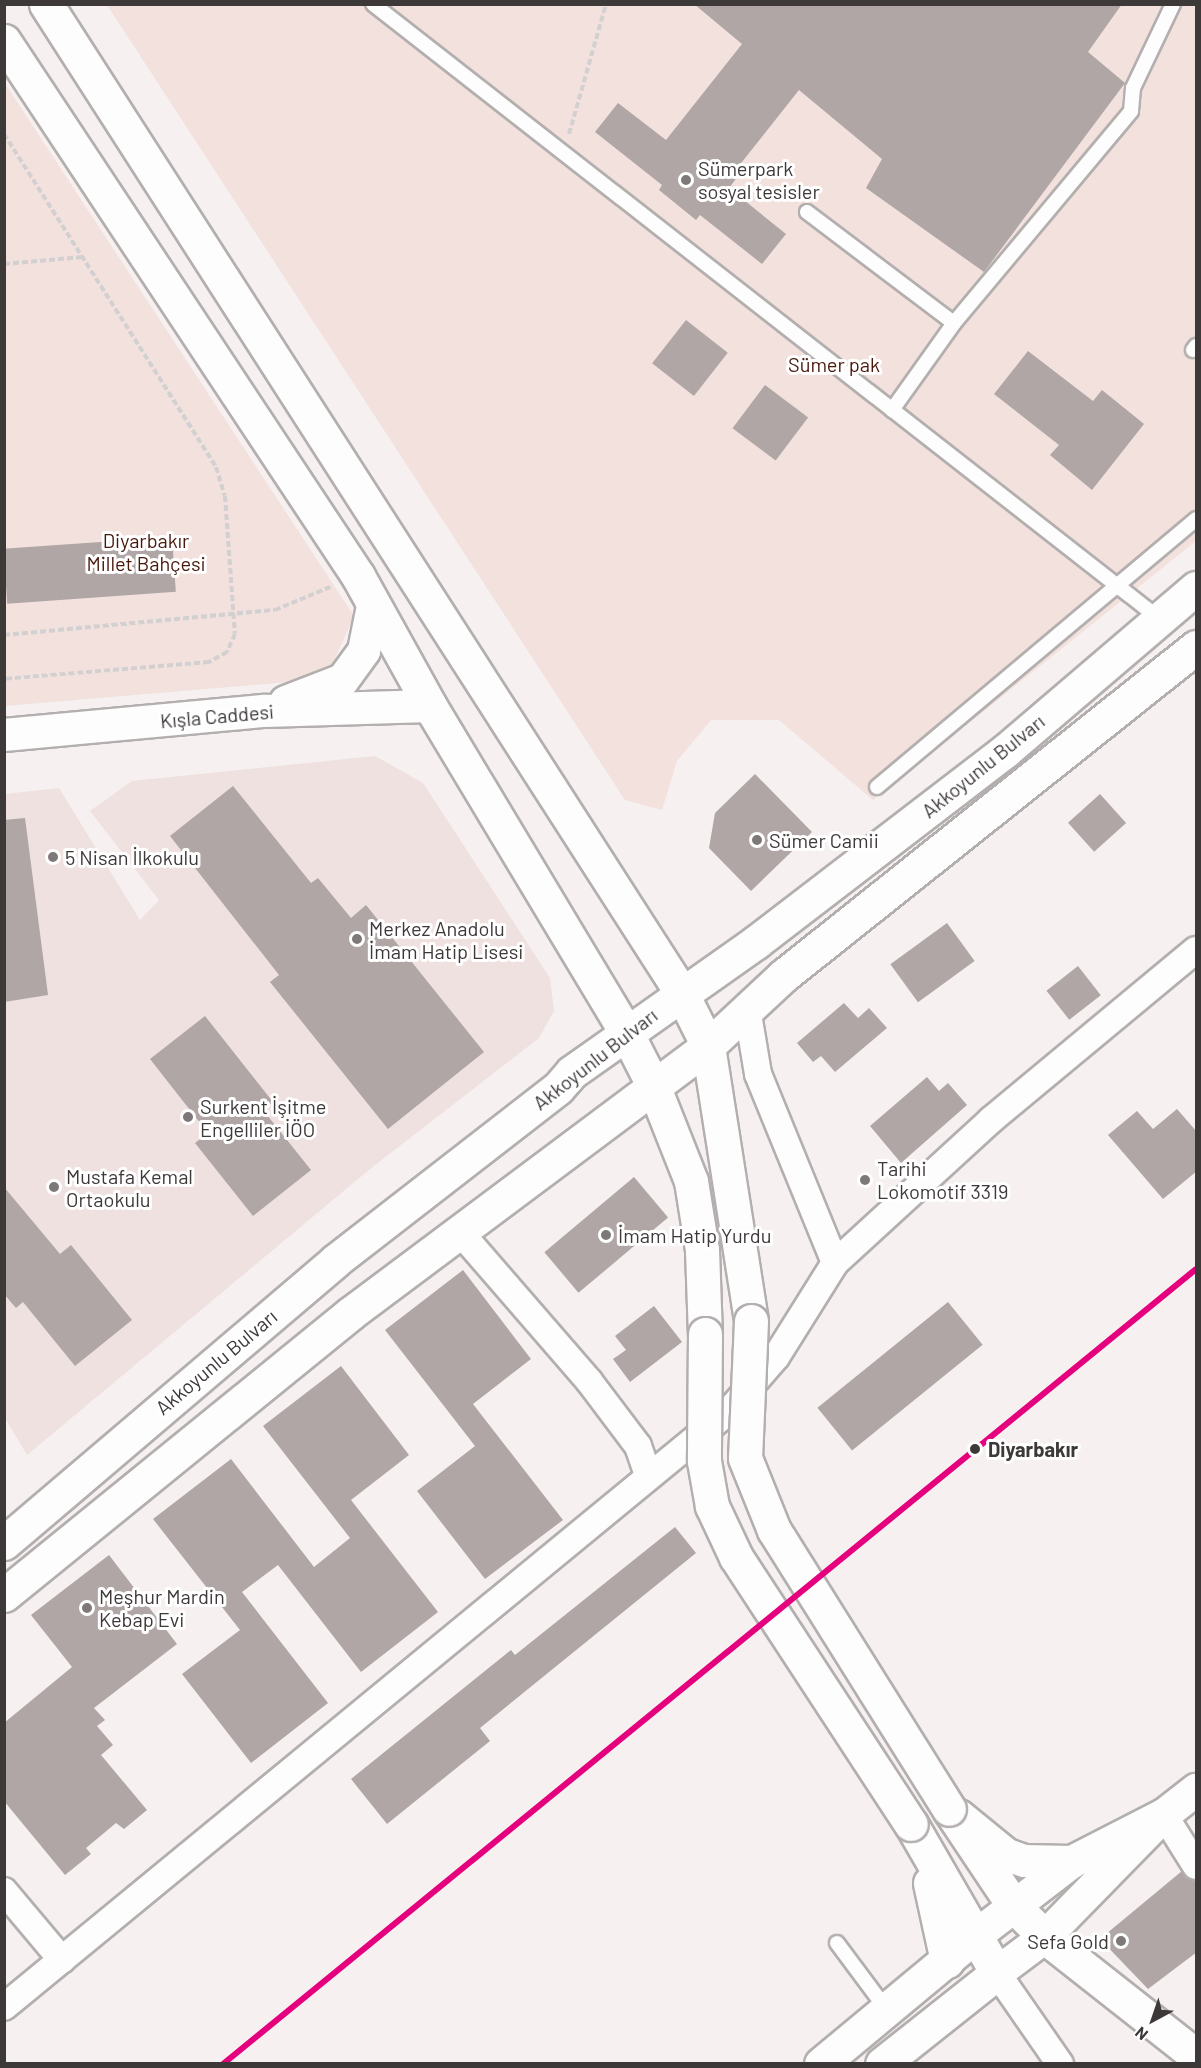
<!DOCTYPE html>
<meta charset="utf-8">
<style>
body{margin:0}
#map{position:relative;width:1201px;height:2068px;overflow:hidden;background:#f6f0f0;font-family:Barlow,sans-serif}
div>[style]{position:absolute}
.built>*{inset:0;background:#efe1df}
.green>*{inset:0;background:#f3e1dd}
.building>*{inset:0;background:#afa6a5;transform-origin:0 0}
.path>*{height:4px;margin-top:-2px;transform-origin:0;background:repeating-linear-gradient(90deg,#d2d0d0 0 6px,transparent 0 9px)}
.roads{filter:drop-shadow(2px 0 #b3afae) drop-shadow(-2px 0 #b3afae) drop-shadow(0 2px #b3afae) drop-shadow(0 -2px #b3afae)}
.service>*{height:14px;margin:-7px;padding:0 7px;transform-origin:7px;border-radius:7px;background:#fefdfd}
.minor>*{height:26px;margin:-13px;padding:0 13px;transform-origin:13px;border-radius:13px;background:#fefdfd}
.tertiary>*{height:32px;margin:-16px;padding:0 16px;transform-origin:16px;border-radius:16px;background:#fefdfd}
.secondary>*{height:33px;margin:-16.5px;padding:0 16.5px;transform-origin:16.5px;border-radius:16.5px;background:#fefdfd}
.primary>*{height:33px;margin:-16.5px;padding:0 16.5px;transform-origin:16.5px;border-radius:16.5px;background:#fefdfd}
.bridges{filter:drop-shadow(2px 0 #b3afae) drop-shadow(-2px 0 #b3afae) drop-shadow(0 2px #b3afae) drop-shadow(0 -2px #b3afae)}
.secondary-bridge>*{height:33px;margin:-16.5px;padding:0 16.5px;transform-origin:16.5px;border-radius:16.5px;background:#fefdfd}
.rail-1>*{height:6px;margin:-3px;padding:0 3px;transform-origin:3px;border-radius:3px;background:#e5007d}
.dots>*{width:16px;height:16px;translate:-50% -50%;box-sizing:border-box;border:3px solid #fff;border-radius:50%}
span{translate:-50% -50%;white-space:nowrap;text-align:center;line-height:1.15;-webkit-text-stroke:6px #fff;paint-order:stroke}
.poi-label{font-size:20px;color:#3d3938}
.left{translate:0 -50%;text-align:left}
.right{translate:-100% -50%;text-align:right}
.park-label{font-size:20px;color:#48180d}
.street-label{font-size:20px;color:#3d3938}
.stop-label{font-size:20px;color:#3d3938;font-weight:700}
.frame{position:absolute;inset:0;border:6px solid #3d3938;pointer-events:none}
.north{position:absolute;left:1123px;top:1990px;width:60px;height:60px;-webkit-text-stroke:4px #fff;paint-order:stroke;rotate:220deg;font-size:16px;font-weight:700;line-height:24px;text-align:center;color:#3d3938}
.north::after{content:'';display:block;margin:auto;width:21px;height:27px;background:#3d3938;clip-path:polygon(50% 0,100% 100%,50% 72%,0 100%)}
</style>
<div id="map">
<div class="built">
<div style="clip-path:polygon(375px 756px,423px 783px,550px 978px,554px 1011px,539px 1038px,370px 1169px,27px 1455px,5px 1418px,5px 794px,59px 788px,140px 920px,159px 900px,90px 811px,132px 781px)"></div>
</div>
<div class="green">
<div style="clip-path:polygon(107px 5px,1196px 5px,1196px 541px,873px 800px,779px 720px,711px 720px,677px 761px,662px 810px,625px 800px)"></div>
<div style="clip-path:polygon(4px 82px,354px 616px,333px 663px,300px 681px,5px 706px)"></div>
</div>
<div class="building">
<div style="clip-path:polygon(694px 4px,1122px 4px,1088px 52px,1125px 83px,984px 272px,866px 188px,882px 159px,799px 90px,734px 172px,738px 176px,729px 188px,786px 234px,762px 264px,700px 215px,696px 220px,659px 190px,662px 185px,595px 132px,618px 103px,666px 140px,742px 44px)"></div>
<div style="left:686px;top:320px;width:53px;height:55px;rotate:38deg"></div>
<div style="clip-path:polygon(1028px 351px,1093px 401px,1102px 390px,1144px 424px,1092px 490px,1050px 455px,1059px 445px,994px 394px)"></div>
<div style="left:765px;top:385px;width:54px;height:54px;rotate:37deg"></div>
<div style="left:172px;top:537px;width:55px;height:169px;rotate:86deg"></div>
<div style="clip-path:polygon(755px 774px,812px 832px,751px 891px,709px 848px,715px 813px)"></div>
<div style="clip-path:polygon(233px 786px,311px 883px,318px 878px,351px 918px,366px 905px,484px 1052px,388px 1129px,270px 982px,279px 975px,170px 836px)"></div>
<div style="left:1100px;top:794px;width:39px;height:43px;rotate:48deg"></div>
<div style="clip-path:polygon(25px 818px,48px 995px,4px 1002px,4px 820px)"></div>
<div style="left:947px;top:923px;width:47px;height:70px;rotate:54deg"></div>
<div style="left:1078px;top:966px;width:37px;height:40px;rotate:52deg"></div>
<div style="clip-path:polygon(844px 1003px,858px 1018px,869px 1008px,887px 1028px,835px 1072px,821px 1056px,813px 1062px,797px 1043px)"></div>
<div style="clip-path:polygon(205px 1016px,273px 1102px,263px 1110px,311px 1170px,253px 1216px,195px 1143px,208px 1133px,150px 1059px)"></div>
<div style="clip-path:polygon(927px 1077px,939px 1091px,948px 1083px,967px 1105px,901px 1163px,870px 1126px)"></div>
<div style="clip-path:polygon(1177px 1109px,1197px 1132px,1197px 1171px,1163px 1199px,1108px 1135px,1137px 1111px,1153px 1129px)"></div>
<div style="left:634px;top:1177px;width:53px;height:117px;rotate:50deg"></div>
<div style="clip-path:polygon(4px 1187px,60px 1254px,71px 1245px,132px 1320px,75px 1366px,23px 1302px,16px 1308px,4px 1294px)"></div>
<div style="clip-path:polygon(463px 1270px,531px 1359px,473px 1404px,563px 1520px,485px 1579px,417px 1491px,475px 1446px,385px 1330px)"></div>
<div style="left:948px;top:1302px;width:55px;height:168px;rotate:51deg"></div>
<div style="clip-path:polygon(654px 1306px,682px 1342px,630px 1382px,613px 1359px,626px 1350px,615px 1336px)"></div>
<div style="clip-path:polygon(341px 1366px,409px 1455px,351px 1500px,438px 1612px,361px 1672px,278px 1565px,242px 1592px,328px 1703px,251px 1763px,182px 1674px,240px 1630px,153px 1519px,231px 1459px,314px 1567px,350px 1538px,263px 1426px)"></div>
<div style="clip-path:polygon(675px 1527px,696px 1553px,480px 1728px,490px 1741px,387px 1824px,351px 1779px,511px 1650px,515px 1655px)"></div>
<div style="clip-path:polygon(109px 1555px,177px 1644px,94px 1708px,105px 1720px,97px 1726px,113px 1745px,101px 1755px,147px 1810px,124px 1829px,116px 1823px,86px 1848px,91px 1854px,65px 1875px,4px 1801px,4px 1723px,72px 1667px,31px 1615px)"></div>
<div style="clip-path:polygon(1182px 1871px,1197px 1883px,1197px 1952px,1148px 1989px,1100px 1939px)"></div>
</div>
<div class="path">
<div style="left:4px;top:134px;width:395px;rotate:57.5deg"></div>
<div style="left:216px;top:467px;width:30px;rotate:73deg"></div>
<div style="left:225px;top:496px;width:138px;rotate:85.9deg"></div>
<div style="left:235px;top:634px;width:20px;rotate:114deg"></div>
<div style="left:227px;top:652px;width:21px;rotate:151deg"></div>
<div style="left:209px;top:662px;width:206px;rotate:175.3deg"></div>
<div style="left:569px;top:134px;width:135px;rotate:-74.1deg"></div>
<div style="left:4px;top:264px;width:79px;rotate:-5.1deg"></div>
<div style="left:4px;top:635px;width:272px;rotate:-5.3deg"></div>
<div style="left:275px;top:610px;width:60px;rotate:-22.7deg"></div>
</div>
<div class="roads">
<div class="service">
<div style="left:373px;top:4px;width:999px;rotate:38.01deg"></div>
<div style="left:807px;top:212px;width:184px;rotate:37.1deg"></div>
<div style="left:1193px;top:350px;width:5px;rotate:-53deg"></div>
<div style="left:892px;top:410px;width:107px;rotate:-54.5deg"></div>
<div style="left:954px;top:323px;width:276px;rotate:-50.1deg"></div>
<div style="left:1131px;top:111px;width:23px;rotate:-85deg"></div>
<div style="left:1133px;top:88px;width:93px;rotate:-64.5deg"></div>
<div style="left:877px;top:787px;width:417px;rotate:-40deg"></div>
<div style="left:837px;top:1943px;width:84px;rotate:53.3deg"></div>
</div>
<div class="minor">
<div style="left:747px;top:1008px;width:67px;rotate:80.5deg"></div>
<div style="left:758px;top:1074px;width:204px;rotate:67.8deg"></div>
<div style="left:460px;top:1232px;width:197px;rotate:49.1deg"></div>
<div style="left:589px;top:1381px;width:81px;rotate:53deg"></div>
<div style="left:638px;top:1446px;width:31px;rotate:71deg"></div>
<div style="left:1164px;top:1815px;width:60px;rotate:57.9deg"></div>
<div style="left:4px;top:1891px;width:90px;rotate:50deg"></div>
<div style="left:997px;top:1973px;width:111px;rotate:55.3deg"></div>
<div style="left:4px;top:2007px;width:939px;rotate:-39.42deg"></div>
<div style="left:729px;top:1411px;width:72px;rotate:-49deg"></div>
<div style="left:776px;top:1357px;width:111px;rotate:-57.9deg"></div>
<div style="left:835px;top:1263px;width:212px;rotate:-42.5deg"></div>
<div style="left:991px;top:1120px;width:266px;rotate:-39.7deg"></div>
</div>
<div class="tertiary">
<div style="left:286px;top:702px;width:61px;rotate:-21.1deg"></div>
<div style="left:343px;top:680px;width:36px;rotate:-54deg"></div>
<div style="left:364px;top:651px;width:46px;rotate:-78.7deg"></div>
<div style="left:4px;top:735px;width:262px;rotate:-5.3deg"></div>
<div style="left:265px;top:711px;width:165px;rotate:-1.7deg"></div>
<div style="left:1164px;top:1815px;width:41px;rotate:-38deg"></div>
<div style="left:959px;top:1816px;width:62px;rotate:39.1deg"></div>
<div style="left:1007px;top:1855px;width:18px;rotate:19deg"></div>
<div style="left:1024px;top:1861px;width:48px;rotate:1.2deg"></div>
<div style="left:973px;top:1938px;width:125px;rotate:-37.5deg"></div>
<div style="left:1072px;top:1862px;width:103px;rotate:-27.1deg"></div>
<div style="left:1164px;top:1815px;width:170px;rotate:134.3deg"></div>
<div style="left:1045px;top:1937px;width:60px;rotate:143.1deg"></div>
</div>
<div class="secondary">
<div style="left:46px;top:4px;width:1174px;rotate:57.27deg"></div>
<div style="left:681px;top:992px;width:60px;rotate:63.4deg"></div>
<div style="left:708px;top:1046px;width:278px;rotate:81.1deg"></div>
<div style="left:4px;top:41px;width:642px;rotate:56.51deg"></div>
<div style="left:358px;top:576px;width:149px;rotate:61deg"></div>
<div style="left:430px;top:706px;width:380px;rotate:59deg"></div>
<div style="left:626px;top:1032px;width:59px;rotate:63deg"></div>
<div style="left:653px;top:1085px;width:103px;rotate:68.4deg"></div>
<div style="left:691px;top:1181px;width:70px;rotate:80.9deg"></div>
<div style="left:702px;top:1250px;width:84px;rotate:88deg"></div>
<div style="left:949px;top:1809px;width:115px;rotate:56.3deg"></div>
<div style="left:1013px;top:1905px;width:45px;rotate:45deg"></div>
<div style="left:1045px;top:1937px;width:192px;rotate:38.2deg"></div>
<div style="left:930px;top:1883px;width:80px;rotate:77.7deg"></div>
<div style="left:821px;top:2064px;width:197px;rotate:-39.7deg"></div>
<div style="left:882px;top:2064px;width:147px;rotate:-38.4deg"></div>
<div style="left:997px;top:1973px;width:172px;rotate:-120deg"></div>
</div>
<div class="primary">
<div style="left:4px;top:1543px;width:435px;rotate:-40.4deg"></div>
<div style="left:335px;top:1261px;width:282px;rotate:-37.8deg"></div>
<div style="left:558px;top:1088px;width:21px;rotate:-49deg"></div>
<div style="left:572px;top:1072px;width:225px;rotate:-35.2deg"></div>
<div style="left:756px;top:942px;width:314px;rotate:-37.5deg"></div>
<div style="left:1005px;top:751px;width:251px;rotate:-40.5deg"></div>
<div style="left:4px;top:1595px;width:447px;rotate:-39.1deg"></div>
<div style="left:351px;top:1313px;width:446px;rotate:-36.8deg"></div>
<div style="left:708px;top:1046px;width:103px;rotate:-43deg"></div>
<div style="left:783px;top:976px;width:528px;rotate:-38.54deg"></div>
</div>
</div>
<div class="bridges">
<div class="secondary-bridge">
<div style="left:751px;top:1321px;width:137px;rotate:92.5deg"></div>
<div style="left:745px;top:1458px;width:78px;rotate:68.1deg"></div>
<div style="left:774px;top:1530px;width:329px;rotate:57.9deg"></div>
<div style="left:705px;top:1334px;width:127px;rotate:90.5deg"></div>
<div style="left:704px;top:1461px;width:46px;rotate:79.9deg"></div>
<div style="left:712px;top:1506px;width:56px;rotate:64.8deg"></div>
<div style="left:736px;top:1557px;width:319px;rotate:56.8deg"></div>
</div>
</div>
<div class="rail-1">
<div style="left:223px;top:2064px;width:1256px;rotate:-39.25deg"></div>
</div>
<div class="dots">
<div style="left:686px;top:180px;background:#7e7978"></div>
<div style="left:757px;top:840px;background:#7e7978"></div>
<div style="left:53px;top:857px;background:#7e7978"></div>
<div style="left:357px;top:939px;background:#7e7978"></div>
<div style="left:188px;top:1117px;background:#7e7978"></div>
<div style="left:865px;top:1180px;background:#7e7978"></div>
<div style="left:54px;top:1187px;background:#7e7978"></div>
<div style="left:606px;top:1235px;background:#7e7978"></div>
<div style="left:975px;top:1449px;background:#3d3938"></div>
<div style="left:87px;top:1608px;background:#7e7978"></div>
<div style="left:1121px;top:1941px;background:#7e7978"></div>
</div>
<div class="poi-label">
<span class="left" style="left:698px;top:180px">Sümerpark<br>sosyal tesisler</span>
<span class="left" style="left:769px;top:840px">Sümer Camii</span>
<span class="left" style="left:65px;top:857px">5 Nisan İlkokulu</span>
<span class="left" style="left:369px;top:940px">Merkez Anadolu<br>İmam Hatip Lisesi</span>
<span class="left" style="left:200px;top:1118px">Surkent İşitme<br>Engelliler İÖO</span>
<span class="left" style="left:877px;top:1180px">Tarihi<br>Lokomotif 3319</span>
<span class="left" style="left:66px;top:1188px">Mustafa Kemal<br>Ortaokulu</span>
<span class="left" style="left:618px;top:1235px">İmam Hatip Yurdu</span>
<span class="left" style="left:99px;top:1608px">Meşhur Mardin<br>Kebap Evi</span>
<span class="right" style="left:1109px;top:1941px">Sefa Gold</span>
</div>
<div class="park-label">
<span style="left:834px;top:364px">Sümer pak</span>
<span style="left:146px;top:552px">Diyarbakır<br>Millet Bahçesi</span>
</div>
<div class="street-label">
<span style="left:217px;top:716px;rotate:-5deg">Kışla Caddesi</span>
<span style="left:983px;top:766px;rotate:-39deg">Akkoyunlu Bulvarı</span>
<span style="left:595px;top:1059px;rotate:-38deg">Akkoyunlu Bulvarı</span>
<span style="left:216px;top:1362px;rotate:-40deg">Akkoyunlu Bulvarı</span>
</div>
<div class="stop-label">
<span class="left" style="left:988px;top:1449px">Diyarbakır</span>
</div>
<div class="frame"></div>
<div class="north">N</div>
</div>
